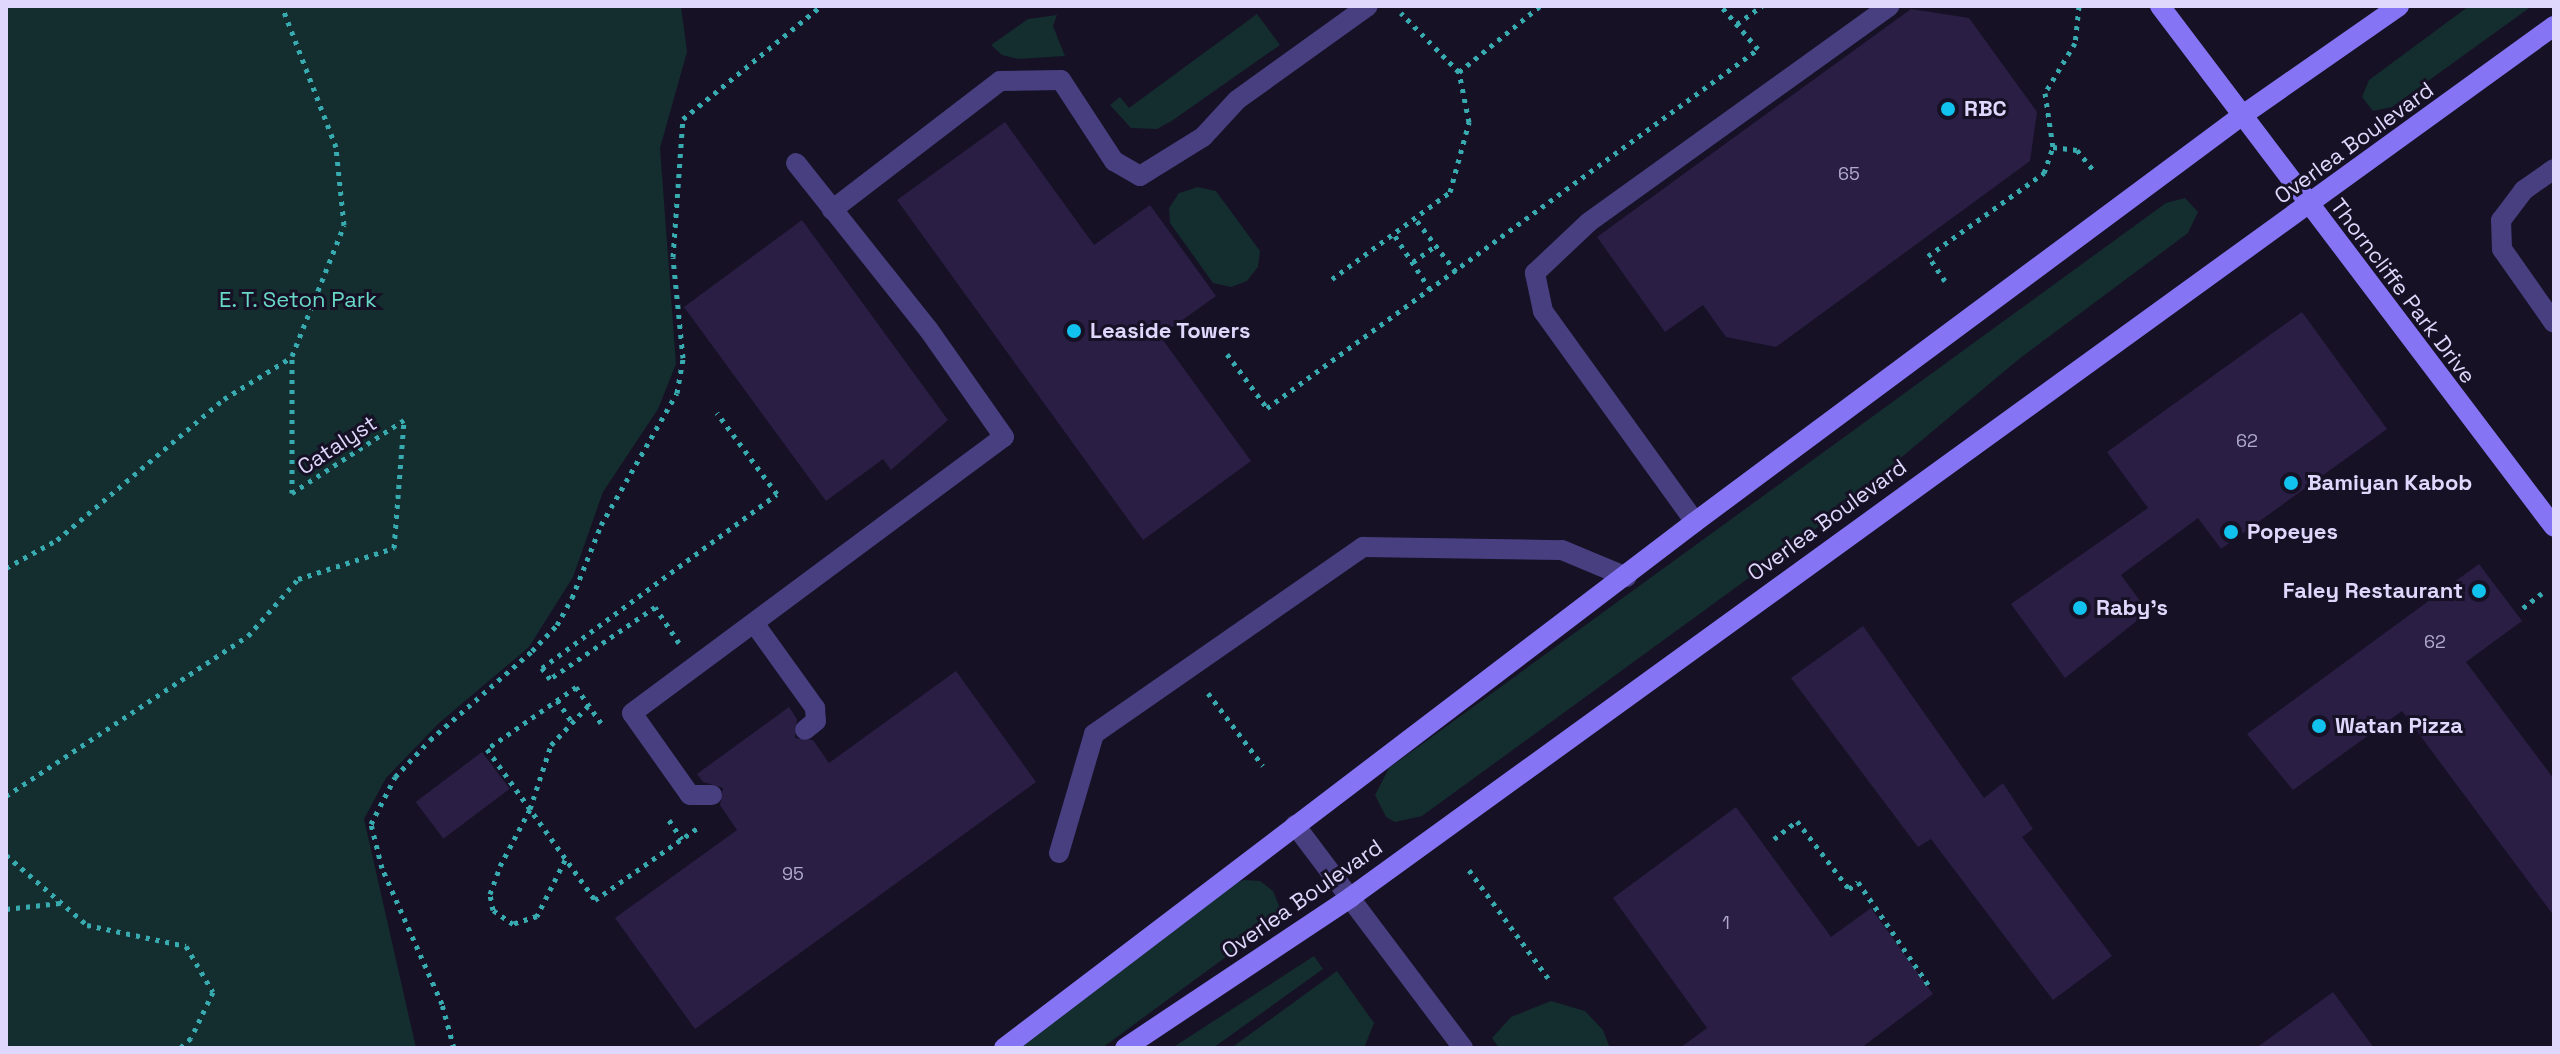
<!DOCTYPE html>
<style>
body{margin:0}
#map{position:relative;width:2560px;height:1054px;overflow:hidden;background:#161125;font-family:"Space Grotesk",sans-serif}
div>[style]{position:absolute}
.green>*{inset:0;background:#142d2f}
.building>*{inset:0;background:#2a1e45;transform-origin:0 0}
.path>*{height:5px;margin-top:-2.5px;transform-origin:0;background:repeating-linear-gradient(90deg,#38abb0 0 4px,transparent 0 10px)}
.lane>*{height:20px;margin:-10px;padding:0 10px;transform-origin:10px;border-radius:10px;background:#483f81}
.street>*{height:20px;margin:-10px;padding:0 10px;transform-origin:10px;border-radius:10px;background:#483f81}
.secondary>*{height:20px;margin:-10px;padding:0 10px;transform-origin:10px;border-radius:10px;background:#8575f5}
.dots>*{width:22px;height:22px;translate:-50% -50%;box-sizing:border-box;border:4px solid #161125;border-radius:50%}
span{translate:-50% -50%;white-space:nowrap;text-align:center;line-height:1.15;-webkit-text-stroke:6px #161125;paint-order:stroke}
.number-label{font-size:18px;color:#b2aace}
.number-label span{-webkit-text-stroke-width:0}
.poi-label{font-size:22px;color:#dfd8fc;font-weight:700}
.left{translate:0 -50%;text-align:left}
.right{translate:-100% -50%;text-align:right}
.street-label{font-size:22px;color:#dfd8fc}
.park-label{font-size:22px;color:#68d8c7}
.frame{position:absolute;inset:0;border:8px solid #dfd8fc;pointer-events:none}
</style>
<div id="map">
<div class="green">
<div style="clip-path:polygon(6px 6px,681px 6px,687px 52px,660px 148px,676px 364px,658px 409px,603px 492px,573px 577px,529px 647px,439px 723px,386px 778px,364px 819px,416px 1048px,6px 1048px)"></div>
<div style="clip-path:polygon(2469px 6px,2532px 6px,2392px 107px,2373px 111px,2362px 97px,2369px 80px)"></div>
<div style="clip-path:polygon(1257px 14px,1280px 45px,1173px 120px,1157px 129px,1131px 128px,1110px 105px,1120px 97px,1129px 108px)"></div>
<div style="clip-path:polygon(1057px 15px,1053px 26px,1065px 56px,1018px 59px,1002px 55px,991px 45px,1028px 19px)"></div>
<div style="clip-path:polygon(1198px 187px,1216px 191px,1260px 251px,1258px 267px,1247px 281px,1231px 287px,1213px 283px,1170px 223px,1169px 208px,1179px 193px)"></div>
<div style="clip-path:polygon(2185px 198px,2198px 212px,2188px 233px,2019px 359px,1812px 532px,1422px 816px,1395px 822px,1386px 817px,1375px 795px,1389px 768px,2166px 203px)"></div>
<div style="clip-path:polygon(1244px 880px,1260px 881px,1273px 891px,1280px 908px,1272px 923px,1102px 1048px,1009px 1048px,1228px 886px)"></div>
<div style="clip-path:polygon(1314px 956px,1323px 969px,1213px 1048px,1172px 1048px)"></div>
<div style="clip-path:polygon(1337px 971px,1374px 1023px,1364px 1048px,1231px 1048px)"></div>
<div style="clip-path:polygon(1551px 1001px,1585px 1011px,1603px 1030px,1610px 1048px,1499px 1048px,1492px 1038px,1511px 1017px)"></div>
</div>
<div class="building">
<div style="clip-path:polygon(1911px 9px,1969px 18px,2037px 112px,2030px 161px,1776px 347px,1726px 337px,1703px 305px,1665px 332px,1597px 237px)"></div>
<div style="clip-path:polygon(1005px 122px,1094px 245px,1150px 205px,1216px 296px,1160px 336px,1251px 461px,1143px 540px,897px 200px)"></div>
<div style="clip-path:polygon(802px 220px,948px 420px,891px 470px,883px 459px,826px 501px,684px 307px)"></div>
<div style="clip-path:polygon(2302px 312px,2387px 429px,2221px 549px,2198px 518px,2121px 575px,2148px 612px,2065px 678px,2011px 604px,2148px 508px,2107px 452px)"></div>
<div style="clip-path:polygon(2479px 564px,2522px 621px,2466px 662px,2554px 779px,2554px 916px,2402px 711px,2293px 790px,2247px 734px)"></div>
<div style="clip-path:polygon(1863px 626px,1984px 798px,2003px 783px,2033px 829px,2022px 837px,2112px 956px,2053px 1000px,1931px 839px,1918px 847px,1791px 678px)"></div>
<div style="clip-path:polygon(956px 671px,1036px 782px,695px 1029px,615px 918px,737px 830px,720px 805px,723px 788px,703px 782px,697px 774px,789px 707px,797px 719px,795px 738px,813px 740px,829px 763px)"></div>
<div style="left:482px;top:752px;width:46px;height:83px;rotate:53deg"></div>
<div style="clip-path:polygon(1736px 807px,1831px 937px,1871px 908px,1933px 994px,1861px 1048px,1680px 1048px,1707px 1028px,1613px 898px)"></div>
<div style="clip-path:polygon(2333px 992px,2374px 1048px,2256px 1048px)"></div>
</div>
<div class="path">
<div style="left:2079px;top:6px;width:37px;rotate:96deg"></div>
<div style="left:2075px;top:43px;width:58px;rotate:121deg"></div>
<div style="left:2045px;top:93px;width:55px;rotate:81.6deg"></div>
<div style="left:2053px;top:147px;width:24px;rotate:7deg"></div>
<div style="left:2077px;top:150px;width:26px;rotate:51deg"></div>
<div style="left:1737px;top:24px;width:31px;rotate:-36deg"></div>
<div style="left:1459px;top:72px;width:104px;rotate:-39.2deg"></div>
<div style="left:1417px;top:221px;width:64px;rotate:52.6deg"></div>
<div style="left:1395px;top:236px;width:66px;rotate:56.8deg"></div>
<div style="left:1413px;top:262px;width:29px;rotate:-36deg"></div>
<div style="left:1332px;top:279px;width:147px;rotate:-36.4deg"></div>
<div style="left:1450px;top:192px;width:73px;rotate:-74.8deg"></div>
<div style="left:1469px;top:122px;width:51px;rotate:-101.3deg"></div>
<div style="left:1459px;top:72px;width:83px;rotate:-134.5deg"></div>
<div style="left:1945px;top:281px;width:30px;rotate:-124deg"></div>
<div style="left:1928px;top:256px;width:143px;rotate:-35.6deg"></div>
<div style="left:2044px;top:173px;width:28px;rotate:-71deg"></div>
<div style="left:1227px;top:354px;width:67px;rotate:53.5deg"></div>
<div style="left:1267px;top:408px;width:608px;rotate:-36.17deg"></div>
<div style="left:1758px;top:49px;width:57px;rotate:-130.7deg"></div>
<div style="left:6px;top:568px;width:58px;rotate:-28.8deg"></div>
<div style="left:57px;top:540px;width:219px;rotate:-40.2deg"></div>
<div style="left:224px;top:399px;width:80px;rotate:-31.7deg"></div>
<div style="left:2523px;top:608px;width:24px;rotate:-38deg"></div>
<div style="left:679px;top:643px;width:43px;rotate:-123.7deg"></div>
<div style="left:655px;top:607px;width:127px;rotate:145.6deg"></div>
<div style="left:550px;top:679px;width:14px;rotate:-126deg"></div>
<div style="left:542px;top:668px;width:292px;rotate:-36.5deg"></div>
<div style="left:777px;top:494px;width:101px;rotate:-126.5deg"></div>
<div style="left:1208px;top:693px;width:91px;rotate:53deg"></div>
<div style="left:557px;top:700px;width:25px;rotate:56deg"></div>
<div style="left:601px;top:723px;width:44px;rotate:-124.8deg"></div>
<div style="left:576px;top:687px;width:108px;rotate:145.1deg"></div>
<div style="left:487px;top:749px;width:186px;rotate:54.4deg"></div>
<div style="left:595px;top:900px;width:127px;rotate:-35.1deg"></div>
<div style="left:6px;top:796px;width:290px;rotate:-33.5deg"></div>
<div style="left:248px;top:636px;width:76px;rotate:-48.7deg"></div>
<div style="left:298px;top:579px;width:101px;rotate:-17.9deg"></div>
<div style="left:394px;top:548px;width:128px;rotate:-85.5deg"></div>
<div style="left:404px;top:420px;width:134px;rotate:146.9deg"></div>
<div style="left:292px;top:493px;width:137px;rotate:-90deg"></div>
<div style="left:292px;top:356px;width:141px;rotate:-68.3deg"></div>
<div style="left:344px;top:225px;width:78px;rotate:-95.9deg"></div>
<div style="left:336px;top:147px;width:151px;rotate:-111deg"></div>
<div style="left:669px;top:820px;width:23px;rotate:56deg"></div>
<div style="left:1774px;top:839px;width:29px;rotate:-38deg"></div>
<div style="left:1797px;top:821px;width:86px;rotate:52.6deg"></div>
<div style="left:1849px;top:889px;width:11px;rotate:-38deg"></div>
<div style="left:1858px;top:882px;width:127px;rotate:55.6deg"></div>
<div style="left:6px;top:855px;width:107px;rotate:40.8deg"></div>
<div style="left:87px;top:925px;width:101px;rotate:12deg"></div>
<div style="left:186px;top:946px;width:53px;rotate:59.6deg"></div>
<div style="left:213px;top:992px;width:51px;rotate:115.6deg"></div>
<div style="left:191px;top:1038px;width:15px;rotate:138deg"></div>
<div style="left:565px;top:860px;width:63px;rotate:116.6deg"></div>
<div style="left:537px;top:916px;width:25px;rotate:162deg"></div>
<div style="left:513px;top:924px;width:24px;rotate:-145deg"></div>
<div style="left:493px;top:910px;width:16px;rotate:-101deg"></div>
<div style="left:490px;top:894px;width:30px;rotate:-70deg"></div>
<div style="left:500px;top:866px;width:64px;rotate:-62.2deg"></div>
<div style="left:530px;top:809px;width:67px;rotate:-71.8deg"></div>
<div style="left:551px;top:745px;width:55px;rotate:-46.5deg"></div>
<div style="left:1469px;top:870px;width:134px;rotate:53.8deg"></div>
<div style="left:6px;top:909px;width:54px;rotate:-6.3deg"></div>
<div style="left:454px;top:1048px;width:46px;rotate:-105.3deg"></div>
<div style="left:442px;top:1004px;width:149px;rotate:-113.8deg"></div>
<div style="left:382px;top:868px;width:45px;rotate:-104deg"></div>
<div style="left:371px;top:824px;width:53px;rotate:-62.9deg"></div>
<div style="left:395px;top:777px;width:51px;rotate:-46.6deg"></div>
<div style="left:430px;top:740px;width:135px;rotate:-41.1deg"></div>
<div style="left:532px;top:651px;width:36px;rotate:-46deg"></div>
<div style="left:557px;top:625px;width:31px;rotate:-61deg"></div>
<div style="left:572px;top:598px;width:79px;rotate:-68.3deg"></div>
<div style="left:601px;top:525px;width:152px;rotate:-60.1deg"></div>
<div style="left:677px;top:393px;width:36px;rotate:-80deg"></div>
<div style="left:683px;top:358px;width:101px;rotate:-95.7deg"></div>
<div style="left:673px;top:257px;width:138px;rotate:-85.9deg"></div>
<div style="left:683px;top:119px;width:178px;rotate:-39.3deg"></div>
</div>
<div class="lane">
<div style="left:2554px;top:169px;width:37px;rotate:145deg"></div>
<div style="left:2524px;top:190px;width:38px;rotate:127deg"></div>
<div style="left:2501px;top:220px;width:29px;rotate:88deg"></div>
<div style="left:2502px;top:249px;width:90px;rotate:54.9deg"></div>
<div style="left:832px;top:210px;width:212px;rotate:-37.5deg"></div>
<div style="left:1000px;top:81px;width:61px;rotate:-0.9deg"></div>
<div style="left:1061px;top:80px;width:97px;rotate:56.8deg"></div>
<div style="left:1114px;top:161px;width:30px;rotate:30deg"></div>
<div style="left:1140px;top:176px;width:74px;rotate:-31.8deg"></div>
<div style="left:1203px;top:137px;width:50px;rotate:-47.4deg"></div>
<div style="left:1237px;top:100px;width:161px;rotate:-35.7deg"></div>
<div style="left:1695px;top:522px;width:260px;rotate:-125.8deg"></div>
<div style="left:1543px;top:311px;width:39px;rotate:-102deg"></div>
<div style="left:1535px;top:273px;width:74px;rotate:-43.4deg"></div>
<div style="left:1589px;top:222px;width:370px;rotate:-35.7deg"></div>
<div style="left:754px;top:623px;width:105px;rotate:54.3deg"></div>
<div style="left:815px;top:708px;width:13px;rotate:86deg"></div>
<div style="left:816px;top:721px;width:14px;rotate:141deg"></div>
<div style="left:712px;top:795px;width:22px;rotate:180deg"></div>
<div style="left:690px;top:795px;width:100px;rotate:-125.3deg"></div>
<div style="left:632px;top:713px;width:463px;rotate:-36.6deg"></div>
<div style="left:1004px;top:437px;width:132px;rotate:-125.1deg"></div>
<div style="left:928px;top:329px;width:212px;rotate:-128.5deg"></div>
<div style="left:1059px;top:853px;width:124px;rotate:-73.6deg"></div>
<div style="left:1094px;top:734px;width:328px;rotate:-34.8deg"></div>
<div style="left:1363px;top:547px;width:199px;rotate:0.9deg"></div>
<div style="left:1562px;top:550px;width:70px;rotate:22.6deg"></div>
</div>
<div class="street">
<div style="left:1295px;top:825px;width:279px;rotate:53deg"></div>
</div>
<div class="secondary">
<div style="left:2160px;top:6px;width:653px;rotate:52.9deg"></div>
<div style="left:1004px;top:1048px;width:868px;rotate:-37.28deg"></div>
<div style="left:1695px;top:522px;width:679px;rotate:-36.62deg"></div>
<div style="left:2240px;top:117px;width:194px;rotate:-34.9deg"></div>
<div style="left:1125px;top:1048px;width:272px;rotate:-33.7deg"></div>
<div style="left:1351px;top:897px;width:1485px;rotate:-35.91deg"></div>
</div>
<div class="dots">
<div style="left:1948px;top:109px;background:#11c2ef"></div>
<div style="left:1074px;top:331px;background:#11c2ef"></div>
<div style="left:2291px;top:483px;background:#11c2ef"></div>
<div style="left:2231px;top:532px;background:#11c2ef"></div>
<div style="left:2479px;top:591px;background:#11c2ef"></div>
<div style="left:2080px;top:608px;background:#11c2ef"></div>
<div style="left:2319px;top:726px;background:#11c2ef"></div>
</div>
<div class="number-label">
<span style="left:1849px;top:174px">65</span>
<span style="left:2247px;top:441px">62</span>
<span style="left:2435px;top:642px">62</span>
<span style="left:793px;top:874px">95</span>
<span style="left:1726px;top:923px">1</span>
</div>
<div class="poi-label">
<span class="left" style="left:1964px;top:109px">RBC</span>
<span class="left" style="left:1090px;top:331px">Leaside Towers</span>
<span class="left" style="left:2307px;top:483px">Bamiyan Kabob</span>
<span class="left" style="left:2247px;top:532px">Popeyes</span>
<span class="right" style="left:2463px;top:591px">Faley Restaurant</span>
<span class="left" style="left:2096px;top:608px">Raby's</span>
<span class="left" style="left:2335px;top:726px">Watan Pizza</span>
</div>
<div class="street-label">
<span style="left:2354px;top:143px;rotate:-36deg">Overlea Boulevard</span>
<span style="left:2403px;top:291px;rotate:53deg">Thorncliffe Park Drive</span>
<span style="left:337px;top:445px;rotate:-33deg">Catalyst</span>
<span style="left:1827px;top:520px;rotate:-36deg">Overlea Boulevard</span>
<span style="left:1302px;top:899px;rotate:-35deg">Overlea Boulevard</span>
</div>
<div class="park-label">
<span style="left:298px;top:300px">E. T. Seton Park</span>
</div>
<div class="frame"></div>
</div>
